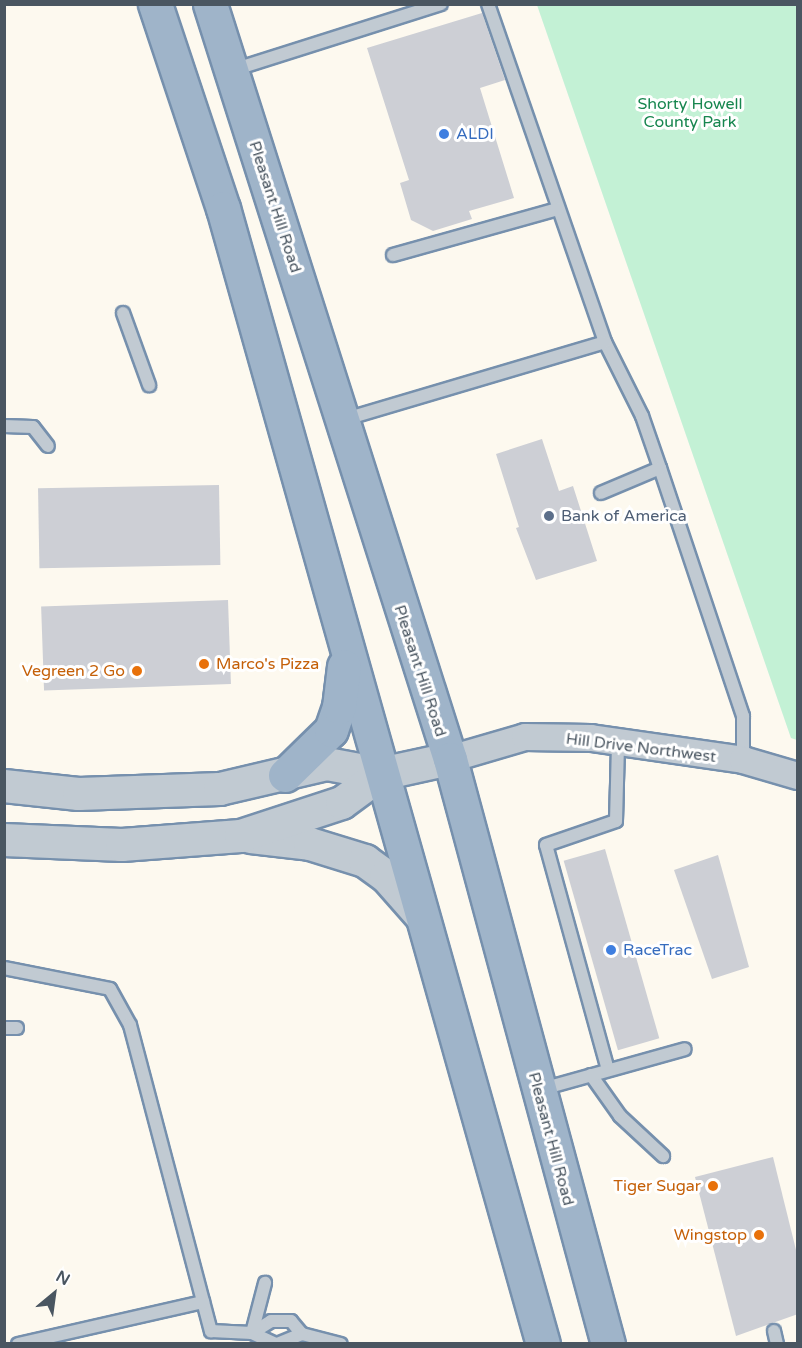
<!DOCTYPE html>
<style>
body{margin:0}
#map{position:relative;width:802px;height:1348px;overflow:hidden;background:#f5f3f3;font-family:"Varela Round",sans-serif}
div>[style]{position:absolute}
.commercial>*{inset:0;background:#fdf9ef}
.green>*{inset:0;background:#c3f1d5}
.building>*{inset:0;background:#cdcfd5;transform-origin:0 0}
.roads{filter:drop-shadow(2px 0 #7690ad) drop-shadow(-2px 0 #7690ad) drop-shadow(0 2px #7690ad) drop-shadow(0 -2px #7690ad)}
.service>*{height:12px;margin:-6px;padding:0 6px;transform-origin:6px;border-radius:6px;background:#c1cad2}
.minor>*{height:26px;margin:-13px;padding:0 13px;transform-origin:13px;border-radius:13px;background:#c1cad2}
.tertiary>*{height:32px;margin:-16px;padding:0 16px;transform-origin:16px;border-radius:16px;background:#c1cad2}
.trunk>*{height:33px;margin:-16.5px;padding:0 16.5px;transform-origin:16.5px;border-radius:16.5px;background:#9fb4c9}
.dots>*{width:16px;height:16px;translate:-50% -50%;box-sizing:border-box;border:3px solid #fff;border-radius:50%}
span{translate:-50% -50%;white-space:nowrap;text-align:center;line-height:1.15;-webkit-text-stroke:6px #fff;paint-order:stroke}
.park-label{font-size:16px;color:#17864f}
.shop-label{font-size:16px;color:#366cbe}
.left{translate:0 -50%;text-align:left}
.street-label{font-size:16px;color:#4a5661}
.service-label{font-size:16px;color:#4e5e75}
.food-label{font-size:16px;color:#c56008}
.right{translate:-100% -50%;text-align:right}
.frame{position:absolute;inset:0;border:6px solid #4a5661;pointer-events:none}
.north{position:absolute;left:24px;top:1264px;width:60px;height:60px;-webkit-text-stroke:4px #fff;paint-order:stroke;rotate:29deg;font-size:16px;font-weight:700;line-height:24px;text-align:center;color:#4a5661}
.north::after{content:'';display:block;margin:auto;width:21px;height:27px;background:#4a5661;clip-path:polygon(50% 0,100% 100%,50% 72%,0 100%)}
</style>
<div id="map">
<div class="commercial">
<div style="clip-path:polygon(5px 5px,537px 5px,791px 738px,797px 740px,797px 1343px,5px 1344px)"></div>
</div>
<div class="green">
<div style="clip-path:polygon(537px 5px,797px 5px,797px 740px,791px 738px)"></div>
</div>
<div class="building">
<div style="clip-path:polygon(482px 13px,505px 80px,480px 88px,514px 198px,469px 211px,472px 219px,433px 231px,411px 220px,400px 183px,409px 180px,367px 48px)"></div>
<div style="clip-path:polygon(542px 439px,559px 491px,573px 486px,597px 561px,536px 580px,516px 528px,519px 527px,496px 454px)"></div>
<div style="left:219px;top:485px;width:80px;height:181px;rotate:89deg"></div>
<div style="left:228px;top:600px;width:84px;height:187px;rotate:88deg"></div>
<div style="left:605px;top:849px;width:197px;height:43px;rotate:74deg"></div>
<div style="clip-path:polygon(718px 855px,749px 967px,712px 979px,674px 870px)"></div>
<div style="clip-path:polygon(773px 1157px,798px 1258px,798px 1314px,736px 1336px,695px 1177px)"></div>
</div>
<div class="roads">
<div class="service">
<div style="left:488px;top:4px;width:358px;rotate:70.9deg"></div>
<div style="left:605px;top:342px;width:83px;rotate:63.4deg"></div>
<div style="left:642px;top:416px;width:55px;rotate:70.9deg"></div>
<div style="left:660px;top:468px;width:262px;rotate:71.5deg"></div>
<div style="left:743px;top:716px;width:44px;rotate:90deg"></div>
<div style="left:233px;top:70px;width:218px;rotate:-17.6deg"></div>
<div style="left:393px;top:255px;width:171px;rotate:-15.6deg"></div>
<div style="left:123px;top:313px;width:77px;rotate:70.1deg"></div>
<div style="left:342px;top:420px;width:274px;rotate:-16.5deg"></div>
<div style="left:4px;top:426px;width:29px;rotate:2deg"></div>
<div style="left:33px;top:427px;width:24px;rotate:52deg"></div>
<div style="left:601px;top:493px;width:64px;rotate:-23deg"></div>
<div style="left:4px;top:968px;width:108px;rotate:11.2deg"></div>
<div style="left:110px;top:989px;width:41px;rotate:60.9deg"></div>
<div style="left:130px;top:1025px;width:317px;rotate:75.2deg"></div>
<div style="left:211px;top:1331px;width:41px;rotate:2.8deg"></div>
<div style="left:252px;top:1333px;width:26px;rotate:25deg"></div>
<div style="left:4px;top:1028px;width:13px"></div>
<div style="left:608px;top:1070px;width:233px;rotate:-105.4deg"></div>
<div style="left:546px;top:845px;width:74px;rotate:-18.9deg"></div>
<div style="left:616px;top:821px;width:78px;rotate:-88.5deg"></div>
<div style="left:591px;top:1075px;width:50px;rotate:54.7deg"></div>
<div style="left:620px;top:1116px;width:59px;rotate:42.9deg"></div>
<div style="left:542px;top:1089px;width:148px;rotate:-15.6deg"></div>
<div style="left:774px;top:1331px;width:13px;rotate:77deg"></div>
<div style="left:252px;top:1333px;width:22px;rotate:-32deg"></div>
<div style="left:271px;top:1321px;width:20px"></div>
<div style="left:291px;top:1321px;width:17px;rotate:50deg"></div>
<div style="left:302px;top:1334px;width:40px;rotate:14.4deg"></div>
<div style="left:252px;top:1333px;width:52px;rotate:-75.4deg"></div>
<div style="left:18px;top:1344px;width:190px;rotate:-12.8deg"></div>
<div style="left:277px;top:1344px;width:27px;rotate:-22deg"></div>
</div>
<div class="minor">
<div style="left:450px;top:759px;width:78px;rotate:-16.3deg"></div>
<div style="left:525px;top:737px;width:66px;rotate:0.9deg"></div>
<div style="left:591px;top:738px;width:154px;rotate:8.2deg"></div>
<div style="left:743px;top:760px;width:57px;rotate:16.2deg"></div>
</div>
<div class="tertiary">
<div style="left:4px;top:786px;width:75px;rotate:6.1deg"></div>
<div style="left:79px;top:794px;width:141px;rotate:-2deg"></div>
<div style="left:220px;top:789px;width:110px;rotate:-13.2deg"></div>
<div style="left:327px;top:764px;width:55px;rotate:10.5deg"></div>
<div style="left:251px;top:837px;width:59px;rotate:6.8deg"></div>
<div style="left:310px;top:844px;width:58px;rotate:17.2deg"></div>
<div style="left:365px;top:861px;width:26px;rotate:36deg"></div>
<div style="left:386px;top:876px;width:56px;rotate:48.6deg"></div>
<div style="left:4px;top:840px;width:118px;rotate:2.4deg"></div>
<div style="left:122px;top:845px;width:119px;rotate:-4.3deg"></div>
<div style="left:241px;top:836px;width:106px;rotate:-18.1deg"></div>
<div style="left:342px;top:803px;width:49px;rotate:-36.6deg"></div>
<div style="left:381px;top:774px;width:71px;rotate:-12.3deg"></div>
</div>
<div class="trunk">
<div style="left:155px;top:4px;width:215px;rotate:71.6deg"></div>
<div style="left:223px;top:208px;width:1180px;rotate:74.27deg"></div>
<div style="left:210px;top:4px;width:792px;rotate:72.37deg"></div>
<div style="left:450px;top:759px;width:606px;rotate:74.89deg"></div>
<div style="left:285px;top:775px;width:64px;rotate:-44.4deg"></div>
<div style="left:331px;top:730px;width:24px;rotate:-71deg"></div>
<div style="left:339px;top:707px;width:41px;rotate:-83deg"></div>
</div>
</div>
<div class="dots">
<div style="left:444px;top:134px;background:#3f7fe0"></div>
<div style="left:549px;top:516px;background:#5c6f8a"></div>
<div style="left:204px;top:664px;background:#e8710a"></div>
<div style="left:137px;top:671px;background:#e8710a"></div>
<div style="left:611px;top:950px;background:#3f7fe0"></div>
<div style="left:713px;top:1186px;background:#e8710a"></div>
<div style="left:759px;top:1235px;background:#e8710a"></div>
</div>
<div class="park-label">
<span style="left:690px;top:113px">Shorty Howell<br>County Park</span>
</div>
<div class="shop-label">
<span class="left" style="left:456px;top:134px">ALDI</span>
<span class="left" style="left:623px;top:950px">RaceTrac</span>
</div>
<div class="street-label">
<span style="left:275px;top:207px;rotate:72deg">Pleasant Hill Road</span>
<span style="left:420px;top:671px;rotate:72deg">Pleasant Hill Road</span>
<span style="left:641px;top:748px;rotate:7deg">Hill Drive Northwest</span>
<span style="left:551px;top:1139px;rotate:75deg">Pleasant Hill Road</span>
</div>
<div class="service-label">
<span class="left" style="left:561px;top:516px">Bank of America</span>
</div>
<div class="food-label">
<span class="left" style="left:216px;top:664px">Marco's Pizza</span>
<span class="right" style="left:125px;top:671px">Vegreen 2 Go</span>
<span class="right" style="left:701px;top:1186px">Tiger Sugar</span>
<span class="right" style="left:747px;top:1235px">Wingstop</span>
</div>
<div class="frame"></div>
<div class="north">N</div>
</div>
